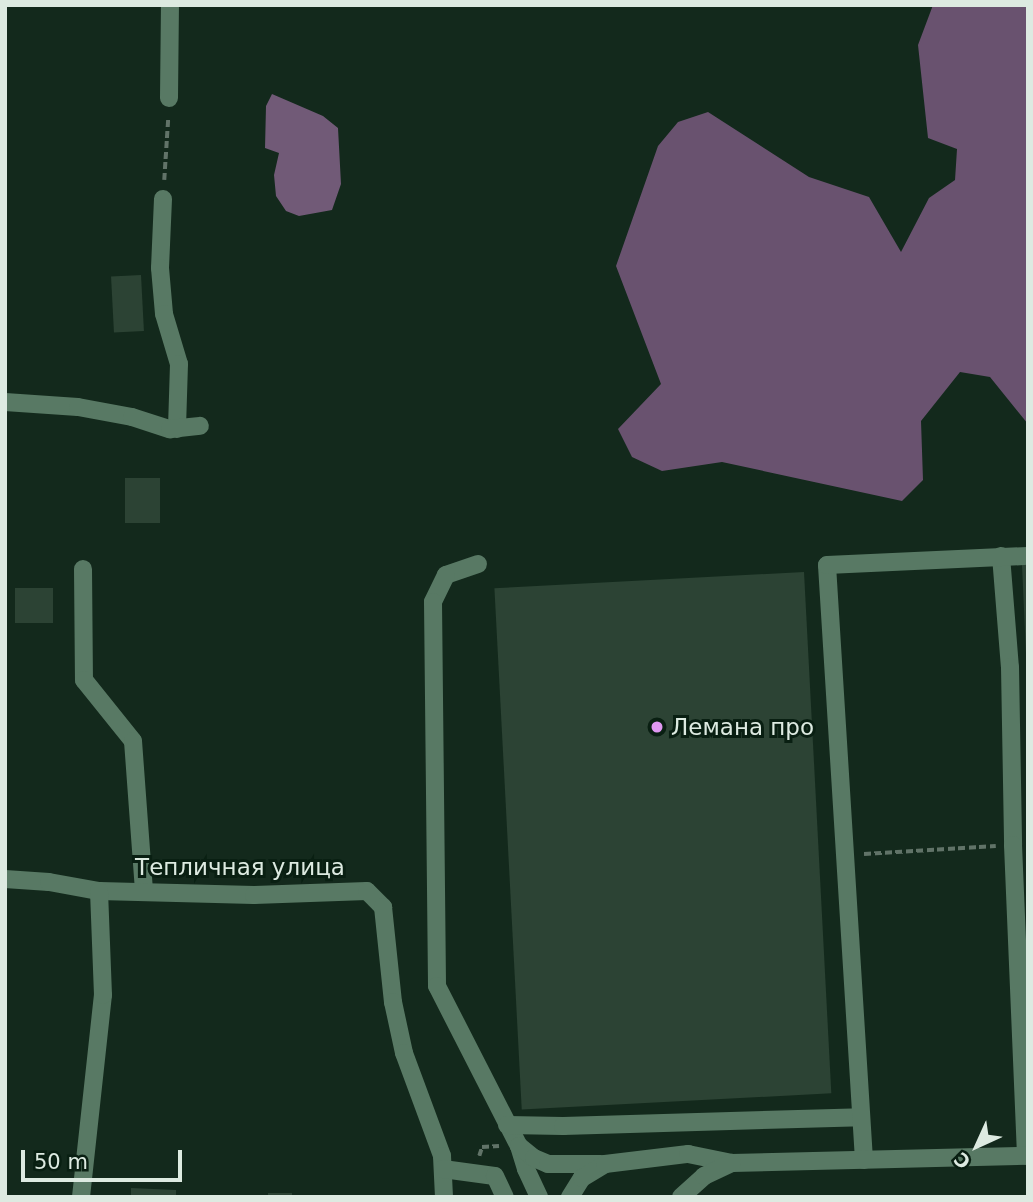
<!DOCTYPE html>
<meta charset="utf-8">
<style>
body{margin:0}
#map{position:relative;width:1033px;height:1202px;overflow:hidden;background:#13291c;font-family:"DejaVu Sans",sans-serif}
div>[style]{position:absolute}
.forest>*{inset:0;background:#69526f}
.water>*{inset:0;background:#715a77}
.building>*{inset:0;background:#2c4334;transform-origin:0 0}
.path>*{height:3.5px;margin-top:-1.75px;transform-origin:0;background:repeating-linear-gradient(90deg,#617368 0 7px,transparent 0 10.5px)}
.minor>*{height:18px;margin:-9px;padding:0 9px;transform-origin:9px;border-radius:9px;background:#587964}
.dots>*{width:19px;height:19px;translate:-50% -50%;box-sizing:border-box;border:4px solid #091f12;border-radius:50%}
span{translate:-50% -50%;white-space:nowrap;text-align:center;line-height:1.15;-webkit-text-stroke:6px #091f12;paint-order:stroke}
.poi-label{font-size:23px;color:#ddeae1}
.left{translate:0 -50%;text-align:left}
.street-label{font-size:23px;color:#ddeae1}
.frame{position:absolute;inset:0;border:7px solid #ddeae1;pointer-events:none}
.north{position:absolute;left:942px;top:1111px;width:70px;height:70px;-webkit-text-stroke:5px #091f12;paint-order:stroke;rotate:225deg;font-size:19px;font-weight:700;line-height:28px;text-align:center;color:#ddeae1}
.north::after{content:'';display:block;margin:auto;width:24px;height:32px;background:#ddeae1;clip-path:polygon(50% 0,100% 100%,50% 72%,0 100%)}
.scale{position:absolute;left:21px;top:1150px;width:161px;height:32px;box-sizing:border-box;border:4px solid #ddeae1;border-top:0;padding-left:9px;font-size:21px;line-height:24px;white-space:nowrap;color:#ddeae1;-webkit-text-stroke:5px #091f12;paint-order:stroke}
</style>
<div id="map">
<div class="forest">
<div style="clip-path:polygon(933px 5px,1028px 5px,1028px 424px,990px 377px,960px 372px,921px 421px,923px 480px,902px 501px,722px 462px,662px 471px,632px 457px,618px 429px,661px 384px,616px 266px,658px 146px,678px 122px,708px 112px,809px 177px,869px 197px,901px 252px,929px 198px,955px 180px,957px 149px,928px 138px,918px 45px)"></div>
</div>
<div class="water">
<div style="clip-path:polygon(272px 94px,323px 116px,338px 128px,341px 184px,332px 210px,299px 216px,286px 211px,276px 196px,274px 175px,279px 153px,265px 148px,266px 106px)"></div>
</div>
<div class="building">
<div style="left:141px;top:275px;width:56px;height:30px;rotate:87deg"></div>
<div style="left:125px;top:478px;width:35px;height:45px"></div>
<div style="clip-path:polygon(1022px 565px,1028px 565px,1028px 654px,1026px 654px)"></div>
<div style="left:804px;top:572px;width:522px;height:310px;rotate:87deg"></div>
<div style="left:15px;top:588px;width:38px;height:35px"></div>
<div style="clip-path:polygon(131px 1188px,176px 1190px,176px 1197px,131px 1197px)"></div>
<div style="left:268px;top:1193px;width:24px;height:4px"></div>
</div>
<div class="path">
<div style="left:164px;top:180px;width:62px;rotate:-86.3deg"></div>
<div style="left:864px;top:854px;width:132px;rotate:-3.5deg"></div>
<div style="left:479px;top:1156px;width:9px;rotate:-72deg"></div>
<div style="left:482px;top:1147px;width:17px;rotate:-3deg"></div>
</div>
<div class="minor">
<div style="left:169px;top:98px;width:93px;rotate:-89.4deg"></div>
<div style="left:163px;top:199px;width:69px;rotate:92.5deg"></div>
<div style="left:160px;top:268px;width:46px;rotate:85deg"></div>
<div style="left:164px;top:314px;width:52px;rotate:73.3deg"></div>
<div style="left:179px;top:364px;width:65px;rotate:91.8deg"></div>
<div style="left:5px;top:402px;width:73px;rotate:3.9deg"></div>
<div style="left:78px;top:407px;width:55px;rotate:10.5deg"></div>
<div style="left:132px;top:417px;width:40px;rotate:18deg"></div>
<div style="left:170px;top:429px;width:30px;rotate:-6deg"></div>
<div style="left:1001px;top:556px;width:111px;rotate:85.4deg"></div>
<div style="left:1010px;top:667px;width:178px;rotate:89deg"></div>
<div style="left:1013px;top:845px;width:311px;rotate:87.6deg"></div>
<div style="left:478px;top:564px;width:34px;rotate:161deg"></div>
<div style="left:446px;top:575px;width:30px;rotate:116deg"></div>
<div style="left:433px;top:602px;width:384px;rotate:89.4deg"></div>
<div style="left:437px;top:986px;width:180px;rotate:62.9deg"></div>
<div style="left:519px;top:1146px;width:24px;rotate:73deg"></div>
<div style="left:526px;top:1169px;width:31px;rotate:65deg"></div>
<div style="left:83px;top:569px;width:111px;rotate:89.5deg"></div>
<div style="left:84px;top:680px;width:78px;rotate:51.2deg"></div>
<div style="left:133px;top:741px;width:151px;rotate:85.8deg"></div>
<div style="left:5px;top:879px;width:44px;rotate:3.9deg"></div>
<div style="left:49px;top:882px;width:51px;rotate:10.2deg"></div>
<div style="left:99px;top:891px;width:155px;rotate:1.5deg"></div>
<div style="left:254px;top:895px;width:113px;rotate:-2deg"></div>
<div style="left:367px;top:891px;width:23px;rotate:45deg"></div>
<div style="left:383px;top:907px;width:96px;rotate:84deg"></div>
<div style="left:393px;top:1002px;width:52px;rotate:77.8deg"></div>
<div style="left:404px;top:1053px;width:110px;rotate:69.7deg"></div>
<div style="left:442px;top:1156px;width:41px;rotate:87.2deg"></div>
<div style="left:507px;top:1125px;width:56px;rotate:1deg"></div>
<div style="left:563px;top:1126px;width:298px;rotate:-1.7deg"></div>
<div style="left:519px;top:1146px;width:19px;rotate:39deg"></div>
<div style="left:534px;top:1158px;width:15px;rotate:23deg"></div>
<div style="left:548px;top:1164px;width:53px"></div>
<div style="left:864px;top:1160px;width:596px;rotate:-93.56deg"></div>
<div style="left:827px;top:565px;width:201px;rotate:-2.6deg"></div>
<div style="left:443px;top:1169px;width:52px;rotate:7.7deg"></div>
<div style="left:495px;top:1176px;width:23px;rotate:65deg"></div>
<div style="left:81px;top:1197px;width:203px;rotate:-83.8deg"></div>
<div style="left:103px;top:995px;width:104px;rotate:-92.2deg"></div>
<div style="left:570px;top:1197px;width:22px;rotate:-58deg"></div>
<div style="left:582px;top:1178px;width:27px;rotate:-31deg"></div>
<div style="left:605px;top:1164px;width:84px;rotate:-6.9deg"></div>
<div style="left:688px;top:1154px;width:45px;rotate:11.6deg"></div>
<div style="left:732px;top:1163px;width:296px;rotate:-1.4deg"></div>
<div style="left:681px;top:1197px;width:31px;rotate:-42deg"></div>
<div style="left:704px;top:1176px;width:31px;rotate:-25deg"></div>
</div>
<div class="dots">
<div style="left:657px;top:727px;background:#df98f1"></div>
</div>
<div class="poi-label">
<span class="left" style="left:671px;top:727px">Лемана про</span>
</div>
<div class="street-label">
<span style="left:240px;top:867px">Тепличная улица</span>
</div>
<div class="frame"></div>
<div class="north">С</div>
<div class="scale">50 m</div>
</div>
